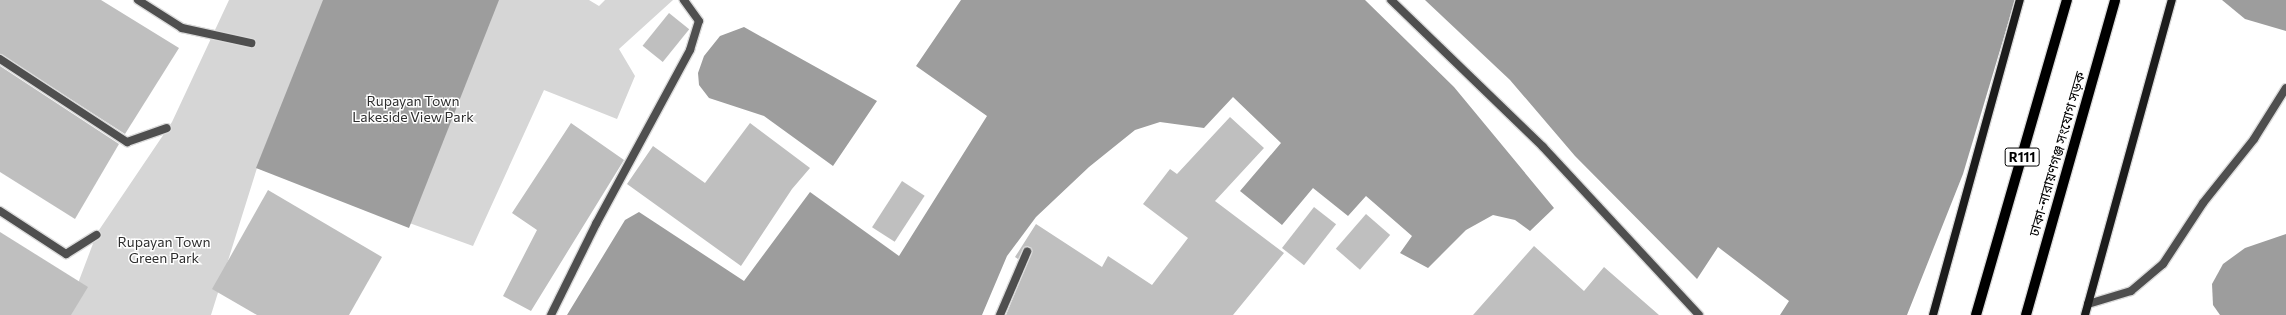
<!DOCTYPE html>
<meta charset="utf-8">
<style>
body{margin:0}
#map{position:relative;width:2286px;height:315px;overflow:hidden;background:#fff;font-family:Commissioner,"Noto Sans Bengali",sans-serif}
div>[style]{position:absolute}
.green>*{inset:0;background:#d6d6d6}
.water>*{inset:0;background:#9d9d9d}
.building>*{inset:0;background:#bfbfbf;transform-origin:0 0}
.roads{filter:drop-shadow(1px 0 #dbdbdb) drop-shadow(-1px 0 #dbdbdb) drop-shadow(0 1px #dbdbdb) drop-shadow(0 -1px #dbdbdb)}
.street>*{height:8px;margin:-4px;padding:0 4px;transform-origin:4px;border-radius:4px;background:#4f4f4f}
.secondary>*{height:8px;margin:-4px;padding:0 4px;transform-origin:4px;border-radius:4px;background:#1c1c1c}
.primary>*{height:10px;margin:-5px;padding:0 5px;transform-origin:5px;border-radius:5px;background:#000}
span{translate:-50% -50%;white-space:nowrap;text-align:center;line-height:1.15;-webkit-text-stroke:3px #fff;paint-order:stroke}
.shield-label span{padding:1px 3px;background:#fff;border:1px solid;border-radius:3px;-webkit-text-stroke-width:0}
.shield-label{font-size:13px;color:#000;font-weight:700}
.park-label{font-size:14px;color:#2d2d2d}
.street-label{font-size:14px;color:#000}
</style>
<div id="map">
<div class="green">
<div style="clip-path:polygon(229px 0,589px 0,599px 6px,605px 0,673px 0,619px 49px,635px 76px,617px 119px,544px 90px,473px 246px,257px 168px,211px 315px,66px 315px,97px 233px,172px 122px)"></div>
</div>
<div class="water">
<div style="clip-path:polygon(323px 0,499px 0,409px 228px,256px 168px)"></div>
<div style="clip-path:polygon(961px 0,1365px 0,1454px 87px,1554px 208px,1530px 231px,1515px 220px,1493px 215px,1466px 230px,1428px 268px,1400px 253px,1412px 236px,1366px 196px,1348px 216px,1313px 188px,1282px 225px,1240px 191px,1281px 143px,1233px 97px,1204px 128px,1160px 122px,1135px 130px,1089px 167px,1036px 217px,1007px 256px,982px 315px,567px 315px,625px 220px,639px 212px,744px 281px,810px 192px,899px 256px,987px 116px,916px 66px)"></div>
<div style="clip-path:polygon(1425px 0,2015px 0,1963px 174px,1907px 315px,1780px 315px,1789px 301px,1718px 247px,1697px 279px,1575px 156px,1510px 80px)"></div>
<div style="clip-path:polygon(2222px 0,2286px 0,2286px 31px,2245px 19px)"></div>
<div style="clip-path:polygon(744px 27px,877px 101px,833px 166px,764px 116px,709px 98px,699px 85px,698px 73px,704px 56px,720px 36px)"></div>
<div style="clip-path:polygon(2286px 234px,2286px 315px,2220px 315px,2213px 305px,2212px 284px,2223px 264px,2245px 248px)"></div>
</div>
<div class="building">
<div style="clip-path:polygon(0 0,101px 0,179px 48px,125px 134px,0 54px)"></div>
<div style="left:669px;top:13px;width:26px;height:42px;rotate:39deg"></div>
<div style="clip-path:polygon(0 66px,119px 144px,75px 219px,0 172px)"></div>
<div style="clip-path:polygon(1230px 117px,1264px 148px,1215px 201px,1284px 253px,1233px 315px,1006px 315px,1032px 251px,1026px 247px,1018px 259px,1015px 257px,1036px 224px,1102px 267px,1108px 256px,1152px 285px,1188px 238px,1143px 204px,1170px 169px,1177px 174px)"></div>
<div style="clip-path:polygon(571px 123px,624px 160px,531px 311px,503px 296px,537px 230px,512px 213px)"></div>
<div style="clip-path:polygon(750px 123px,810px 168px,792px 189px,741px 266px,627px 184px,653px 146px,705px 183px)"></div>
<div style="left:902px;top:181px;width:27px;height:55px;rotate:33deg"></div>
<div style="clip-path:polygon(268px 190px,382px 257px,349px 315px,257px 315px,212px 289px)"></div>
<div style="left:1314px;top:207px;width:28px;height:52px;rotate:38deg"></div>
<div style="left:1366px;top:214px;width:32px;height:46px;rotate:41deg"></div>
<div style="clip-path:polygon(0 232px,88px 287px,71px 315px,0 315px)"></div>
<div style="clip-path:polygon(1534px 246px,1584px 291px,1604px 267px,1659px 315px,1473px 315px)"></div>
</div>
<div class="roads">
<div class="street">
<div style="left:138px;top:0;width:52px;rotate:32.5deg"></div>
<div style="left:182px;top:28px;width:71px;rotate:12.3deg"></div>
<div style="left:1391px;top:0;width:211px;rotate:44deg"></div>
<div style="left:1543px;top:147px;width:229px;rotate:47.1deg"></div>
<div style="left:0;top:59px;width:152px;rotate:33.2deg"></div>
<div style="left:127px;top:142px;width:42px;rotate:-19.3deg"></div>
<div style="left:0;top:211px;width:79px;rotate:33.1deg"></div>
<div style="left:66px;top:254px;width:36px;rotate:-32deg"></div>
<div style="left:2088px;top:304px;width:45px;rotate:-16.8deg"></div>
<div style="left:2131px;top:291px;width:42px;rotate:-40.2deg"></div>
<div style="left:2163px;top:264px;width:73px;rotate:-56.7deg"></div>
<div style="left:2203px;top:203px;width:82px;rotate:-51.4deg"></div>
<div style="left:2254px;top:139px;width:60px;rotate:-57.9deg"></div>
<div style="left:551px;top:315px;width:102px;rotate:-63.7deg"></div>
<div style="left:596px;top:224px;width:198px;rotate:-61.6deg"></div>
<div style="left:690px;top:50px;width:30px;rotate:-73deg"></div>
<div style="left:699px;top:21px;width:26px;rotate:-126deg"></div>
<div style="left:1000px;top:315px;width:69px;rotate:-66.8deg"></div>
</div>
<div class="secondary">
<div style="left:1933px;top:315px;width:327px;rotate:-74.6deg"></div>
<div style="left:2085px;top:315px;width:327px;rotate:-74.6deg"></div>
</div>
<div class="primary">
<div style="left:1976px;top:315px;width:328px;rotate:-73.9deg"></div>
<div style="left:2026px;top:315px;width:327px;rotate:-74.2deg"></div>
</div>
</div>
<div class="shield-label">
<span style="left:2022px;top:157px">R111</span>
</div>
<div class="park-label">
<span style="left:413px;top:109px">Rupayan Town<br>Lakeside View Park</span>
<span style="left:164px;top:250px">Rupayan Town<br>Green Park</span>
</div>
<div class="street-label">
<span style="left:2057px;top:154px;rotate:-74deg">ঢাকা-নারায়ণগঞ্জ সংযোগ সড়ক</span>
</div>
</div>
